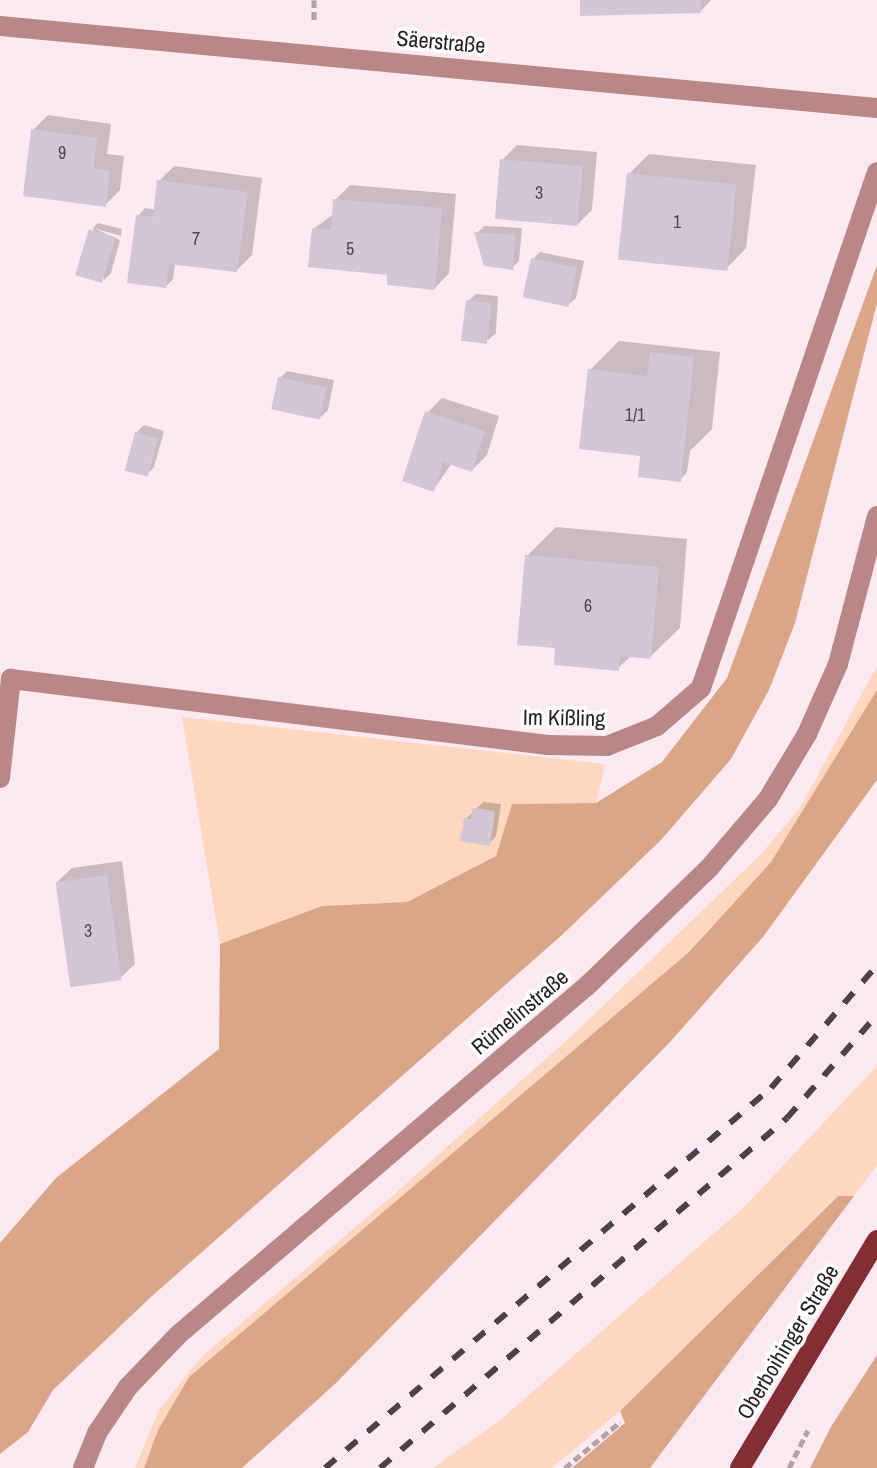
<!DOCTYPE html>
<meta charset="utf-8">
<style>
body{margin:0}
#map{position:relative;width:877px;height:1468px;overflow:hidden;background:#fde9f2;font-family:"Archivo Narrow",sans-serif}
div>[style]{position:absolute}
.green>*{inset:0;background:#fed7c0}
.forest>*{inset:0;background:#dba687}
.shadow>*{inset:0;background:#0003}
.building>*{inset:0;background:#d3c7d7;transform-origin:0 0}
.path>*{height:5px;margin-top:-2.5px;transform-origin:0;background:repeating-linear-gradient(90deg,#b2a2a9 0 8px,transparent 0 12px)}
.minor>*{height:20px;margin:-10px;padding:0 10px;transform-origin:10px;border-radius:10px;background:#b98786}
.major>*{height:20px;margin:-10px;padding:0 10px;transform-origin:10px;border-radius:10px;background:#822e32}
.rail>*{height:6px;margin-top:-3px;transform-origin:0;background:repeating-linear-gradient(90deg,#4c4246 0 14px,transparent 0 28px)}
span{translate:-50% -50%;white-space:nowrap;text-align:center;line-height:1.15;-webkit-text-stroke:7px #fff;paint-order:stroke}
.number-label{font-size:18px;color:#50484e}
.number-label span{-webkit-text-stroke-width:0}
.street-label{font-size:22px;color:#251e21}
</style>
<div id="map">
<div class="green">
<div style="clip-path:polygon(877px 666px,877px 690px,830px 774px,771px 862px,689px 952px,189px 1377px,158px 1430px,144px 1468px,135px 1468px,159px 1410px,201px 1357px,391px 1197px,578px 1030px,760px 855px,800px 808px)"></div>
<div style="clip-path:polygon(182px 717px,605px 764px,596px 803px,513px 804px,496px 856px,407px 902px,322px 906px,220px 944px)"></div>
<div style="clip-path:polygon(877px 1066px,877px 1165px,854px 1196px,837px 1196px,620px 1411px,552px 1468px,433px 1468px,499px 1421px,744px 1207px)"></div>
</div>
<div class="forest">
<div style="clip-path:polygon(877px 265px,877px 303px,795px 623px,769px 690px,731px 759px,661px 840px,562px 935px,152px 1296px,53px 1390px,28px 1432px,0 1454px,0 1243px,56px 1178px,219px 1049px,220px 944px,322px 906px,407px 902px,496px 856px,512px 804px,596px 803px,662px 762px,727px 678px)"></div>
<div style="clip-path:polygon(877px 690px,877px 780px,763px 937px,670px 1042px,336px 1383px,242px 1468px,144px 1468px,158px 1430px,189px 1377px,689px 952px,771px 862px)"></div>
<div style="clip-path:polygon(838px 1196px,854px 1196px,650px 1468px,572px 1468px,625px 1423px,620px 1411px)"></div>
<div style="clip-path:polygon(877px 1355px,877px 1468px,810px 1468px,832px 1425px)"></div>
</div>
<div class="shadow">
<div style="clip-path:polygon(582px 0,711px 0,701px 11px)"></div>
<div style="clip-path:polygon(48px 115px,111px 124px,107px 154px,124px 156px,120px 190px,105px 205px,33px 130px)"></div>
<div style="clip-path:polygon(517px 145px,597px 152px,592px 210px,577px 225px,502px 160px)"></div>
<div style="clip-path:polygon(649px 154px,756px 165px,746px 248px,726px 269px,629px 174px)"></div>
<div style="clip-path:polygon(174px 166px,262px 178px,252px 255px,237px 270px,175px 263px,173px 279px,166px 286px,138px 216px,145px 208px,156px 210px,159px 181px)"></div>
<div style="clip-path:polygon(350px 185px,456px 194px,449px 273px,435px 288px,390px 273px,313px 229px,334px 214px,335px 200px)"></div>
<div style="clip-path:polygon(98px 223px,122px 229px,121px 236px,93px 228px)"></div>
<div style="clip-path:polygon(484px 226px,522px 228px,519px 261px,512px 268px,477px 233px)"></div>
<div style="clip-path:polygon(93px 228px,120px 240px,111px 273px,104px 280px)"></div>
<div style="clip-path:polygon(540px 252px,584px 261px,576px 298px,568px 305px,533px 259px)"></div>
<div style="clip-path:polygon(476px 294px,498px 296px,496px 333px,488px 340px,468px 301px)"></div>
<div style="clip-path:polygon(619px 341px,720px 352px,712px 429px,690px 451px,687px 472px,680px 480px,590px 370px)"></div>
<div style="clip-path:polygon(287px 371px,334px 380px,328px 410px,321px 417px,280px 378px)"></div>
<div style="clip-path:polygon(442px 398px,499px 416px,487px 455px,472px 470px,452px 463px,434px 489px,427px 413px)"></div>
<div style="clip-path:polygon(144px 425px,164px 431px,154px 467px,147px 474px,136px 433px)"></div>
<div style="clip-path:polygon(556px 527px,687px 539px,680px 628px,650px 657px,632px 655px,618px 668px,557px 646px,527px 556px)"></div>
<div style="clip-path:polygon(483px 802px,501px 804px,496px 836px,489px 844px,466px 819px)"></div>
<div style="clip-path:polygon(122px 861px,135px 964px,120px 978px,57px 882px,72px 868px)"></div>
</div>
<div class="building">
<div style="clip-path:polygon(580px 0,701px 0,701px 13px,580px 16px)"></div>
<div style="clip-path:polygon(31px 129px,97px 138px,94px 168px,110px 171px,106px 207px,23px 196px)"></div>
<div style="left:500px;top:159px;width:83px;height:60px;rotate:5deg"></div>
<div style="left:627px;top:173px;width:110px;height:87px;rotate:6deg"></div>
<div style="clip-path:polygon(157px 180px,248px 192px,237px 272px,169px 264px,166px 288px,127px 283px,136px 215px,153px 217px)"></div>
<div style="clip-path:polygon(333px 199px,442px 208px,435px 290px,387px 285px,387px 275px,308px 267px,312px 228px,331px 230px)"></div>
<div style="left:89px;top:229px;width:28px;height:48px;rotate:17deg"></div>
<div style="clip-path:polygon(474px 232px,515px 235px,513px 270px,484px 266px)"></div>
<div style="left:531px;top:258px;width:47px;height:40px;rotate:12deg"></div>
<div style="left:466px;top:300px;width:26px;height:41px;rotate:7deg"></div>
<div style="clip-path:polygon(650px 352px,694px 357px,681px 482px,638px 477px,640px 456px,579px 449px,588px 369px,647px 376px)"></div>
<div style="left:278px;top:377px;width:50px;height:33px;rotate:12deg"></div>
<div style="clip-path:polygon(425px 411px,485px 431px,472px 472px,443px 462px,434px 492px,402px 481px)"></div>
<div style="left:135px;top:432px;width:24px;height:40px;rotate:15deg"></div>
<div style="clip-path:polygon(525px 555px,659px 567px,651px 659px,620px 656px,619px 671px,554px 665px,555px 648px,517px 645px)"></div>
<div style="clip-path:polygon(473px 808px,495px 811px,490px 846px,460px 841px,464px 818px,471px 819px)"></div>
<div style="left:107px;top:875px;width:106px;height:52px;rotate:82deg"></div>
</div>
<div class="path">
<div style="left:314px;top:0;width:23px;rotate:90deg"></div>
<div style="left:565px;top:1468px;width:72px;rotate:-39.9deg"></div>
<div style="left:789px;top:1468px;width:42px;rotate:-63.4deg"></div>
</div>
<div class="minor">
<div style="left:0;top:26px;width:881px;rotate:5.34deg"></div>
<div style="left:0;top:778px;width:100px;rotate:-83.7deg"></div>
<div style="left:11px;top:679px;width:541px;rotate:7.01deg"></div>
<div style="left:548px;top:745px;width:59px;rotate:1deg"></div>
<div style="left:607px;top:746px;width:54px;rotate:-21.8deg"></div>
<div style="left:657px;top:726px;width:58px;rotate:-40.8deg"></div>
<div style="left:701px;top:688px;width:545px;rotate:-71.17deg"></div>
<div style="left:83px;top:1468px;width:38px;rotate:-68deg"></div>
<div style="left:97px;top:1433px;width:55px;rotate:-56deg"></div>
<div style="left:128px;top:1387px;width:72px;rotate:-46.1deg"></div>
<div style="left:178px;top:1335px;width:540px;rotate:-40.5deg"></div>
<div style="left:589px;top:984px;width:168px;rotate:-44deg"></div>
<div style="left:710px;top:867px;width:89px;rotate:-49.5deg"></div>
<div style="left:768px;top:799px;width:76px;rotate:-59deg"></div>
<div style="left:807px;top:734px;width:77px;rotate:-66.1deg"></div>
<div style="left:838px;top:664px;width:153px;rotate:-75.2deg"></div>
</div>
<div class="major">
<div style="left:740px;top:1468px;width:266px;rotate:-59deg"></div>
</div>
<div class="rail">
<div style="left:325px;top:1468px;width:586px;rotate:-40.43deg"></div>
<div style="left:771px;top:1088px;width:162px;rotate:-49.2deg"></div>
<div style="left:380px;top:1468px;width:537px;rotate:-40.69deg"></div>
<div style="left:787px;top:1118px;width:137px;rotate:-48.9deg"></div>
</div>
<div class="number-label">
<span style="left:62px;top:153px">9</span>
<span style="left:539px;top:193px">3</span>
<span style="left:677px;top:222px">1</span>
<span style="left:196px;top:239px">7</span>
<span style="left:350px;top:249px">5</span>
<span style="left:635px;top:415px">1/1</span>
<span style="left:588px;top:606px">6</span>
<span style="left:88px;top:931px">3</span>
</div>
<div class="street-label">
<span style="left:441px;top:42px;rotate:5deg">Säerstraße</span>
<span style="left:564px;top:718px;rotate:1deg">Im Kißling</span>
<span style="left:520px;top:1012px;rotate:-40deg">Rümelinstraße</span>
<span style="left:788px;top:1342px;rotate:-59deg">Oberboihinger Straße</span>
</div>
</div>
